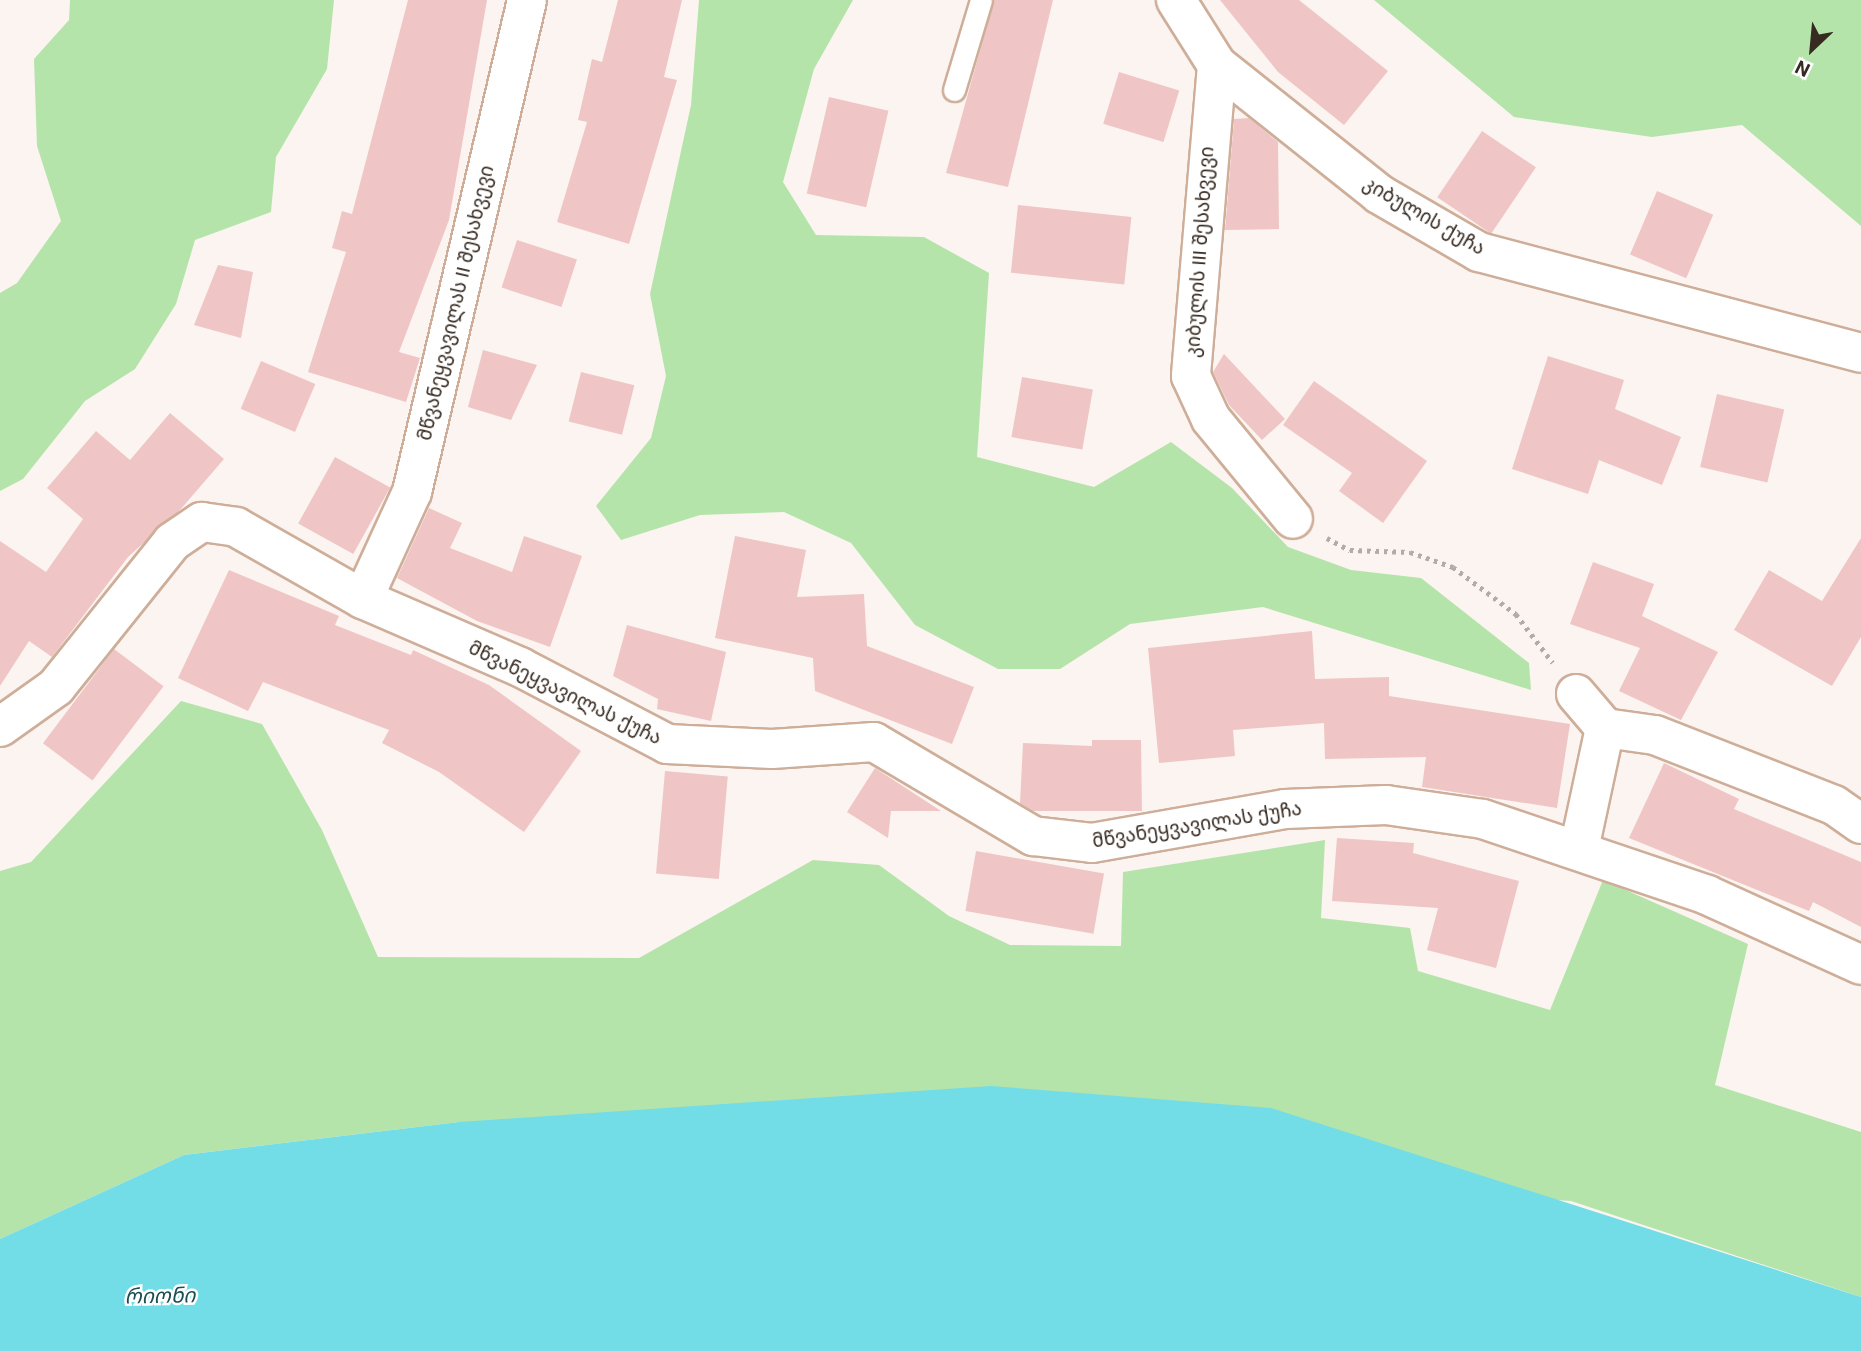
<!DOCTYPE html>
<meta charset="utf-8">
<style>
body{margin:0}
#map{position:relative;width:1861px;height:1351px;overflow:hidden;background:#fbf4f0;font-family:Roboto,"Noto Sans Georgian",sans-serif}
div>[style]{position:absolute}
.green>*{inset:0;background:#b5e4aa}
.water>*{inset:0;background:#72dde7}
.building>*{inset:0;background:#efc6c5;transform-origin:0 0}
.path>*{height:4.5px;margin-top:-2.25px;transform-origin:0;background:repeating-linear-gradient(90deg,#b4aba6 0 3.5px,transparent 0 8.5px)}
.roads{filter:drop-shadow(2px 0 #ceae99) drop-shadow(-2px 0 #ceae99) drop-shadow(0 2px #ceae99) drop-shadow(0 -2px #ceae99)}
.lane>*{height:21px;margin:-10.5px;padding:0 10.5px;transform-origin:10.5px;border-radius:10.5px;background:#fff}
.street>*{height:38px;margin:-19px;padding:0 19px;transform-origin:19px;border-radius:19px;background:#fff}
span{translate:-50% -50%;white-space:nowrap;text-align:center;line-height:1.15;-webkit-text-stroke:5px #fff;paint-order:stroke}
.street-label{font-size:19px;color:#362a21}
.water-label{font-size:21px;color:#1d4d52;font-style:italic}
.north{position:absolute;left:1777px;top:14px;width:70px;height:70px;-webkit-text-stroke:5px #fff;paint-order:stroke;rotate:206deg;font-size:19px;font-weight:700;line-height:28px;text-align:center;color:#362a21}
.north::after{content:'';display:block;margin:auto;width:24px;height:32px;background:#362a21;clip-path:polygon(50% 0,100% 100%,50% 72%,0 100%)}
</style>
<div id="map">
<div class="green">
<div style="clip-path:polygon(70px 0,334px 0,327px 69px,276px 157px,271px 212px,195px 240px,176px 304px,135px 369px,85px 401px,23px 479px,0 491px,0 293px,17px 283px,61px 221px,37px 146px,34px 59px,69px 20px)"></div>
<div style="clip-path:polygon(699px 0,853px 0,814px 69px,783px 182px,816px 235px,924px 237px,989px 273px,977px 457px,1094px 487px,1171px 442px,1232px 488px,1288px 547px,1351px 570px,1421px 578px,1529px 663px,1531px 690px,1263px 607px,1130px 624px,1060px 669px,998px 669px,915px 625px,851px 543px,784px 512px,700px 515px,621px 540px,596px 506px,651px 438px,666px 376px,650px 294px,691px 105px)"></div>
<div style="clip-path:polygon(1374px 0,1861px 0,1861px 226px,1742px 125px,1652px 137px,1514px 117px)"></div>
<div style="clip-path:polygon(181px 701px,262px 724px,322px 830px,378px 957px,639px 958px,813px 860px,879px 865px,949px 916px,1010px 945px,1121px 946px,1123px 872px,1325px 840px,1321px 918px,1410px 928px,1418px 971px,1550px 1010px,1603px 880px,1748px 944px,1715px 1085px,1861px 1132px,1861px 1297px,1571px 1201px,459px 1122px,184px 1155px,0 1239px,0 871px,31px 862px)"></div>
</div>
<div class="water">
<div style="clip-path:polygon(991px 1086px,1271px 1108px,1861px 1297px,1861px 1351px,0 1351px,0 1239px,184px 1155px,459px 1122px)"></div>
</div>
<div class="building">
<div style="clip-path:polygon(408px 0,487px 0,449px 220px,399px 352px,420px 358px,406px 402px,308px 372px,346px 252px,332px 248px,342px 211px,352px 214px)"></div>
<div style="clip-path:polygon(618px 0,682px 0,664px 77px,677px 80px,629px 244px,557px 222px,587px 122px,578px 120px,592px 59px,602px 62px)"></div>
<div style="clip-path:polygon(994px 0,1053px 0,1008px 187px,946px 173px)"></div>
<div style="clip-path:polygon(1220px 0,1299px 0,1388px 71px,1344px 125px,1278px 72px)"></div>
<div style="left:1119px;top:72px;width:63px;height:54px;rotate:17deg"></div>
<div style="left:829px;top:97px;width:61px;height:99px;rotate:13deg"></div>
<div style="clip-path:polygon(1249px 118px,1278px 142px,1279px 229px,1225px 230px,1234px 119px)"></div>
<div style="left:1482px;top:131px;width:65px;height:80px;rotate:34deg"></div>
<div style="left:1657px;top:191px;width:61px;height:69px;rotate:23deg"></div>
<div style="left:1018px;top:205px;width:114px;height:68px;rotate:6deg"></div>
<div style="left:517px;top:240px;width:63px;height:50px;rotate:18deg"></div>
<div style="clip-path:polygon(218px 265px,253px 272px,241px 338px,194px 325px)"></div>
<div style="clip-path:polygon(483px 350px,537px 365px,511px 420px,468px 407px)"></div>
<div style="clip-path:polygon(1224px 354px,1285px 419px,1262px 440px,1229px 405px,1213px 372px)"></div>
<div style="clip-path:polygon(1548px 356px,1624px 380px,1615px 409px,1681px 437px,1662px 485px,1599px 460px,1588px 494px,1512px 469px)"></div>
<div style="left:261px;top:361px;width:59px;height:52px;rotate:23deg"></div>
<div style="left:581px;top:372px;width:55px;height:51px;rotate:14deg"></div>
<div style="left:1022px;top:377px;width:72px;height:61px;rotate:10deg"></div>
<div style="clip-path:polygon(1314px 381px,1427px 461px,1383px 523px,1339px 491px,1352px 473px,1283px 425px)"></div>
<div style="left:1717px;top:394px;width:69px;height:75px;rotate:13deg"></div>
<div style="clip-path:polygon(170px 413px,224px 459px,180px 510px,128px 557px,52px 657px,29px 641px,0 686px,0 541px,46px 572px,83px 519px,47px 488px,96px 431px,130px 460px)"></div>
<div style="left:335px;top:457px;width:63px;height:76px;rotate:29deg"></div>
<div style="clip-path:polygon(429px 508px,462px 523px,450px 548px,512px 572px,524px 536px,582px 556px,550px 647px,477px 621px,397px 578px)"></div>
<div style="clip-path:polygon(735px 536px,806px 550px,797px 597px,864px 594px,867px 646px,974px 687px,952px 744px,815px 691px,813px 658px,715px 638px)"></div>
<div style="clip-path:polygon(1861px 538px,1861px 637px,1832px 686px,1734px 630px,1769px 570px,1822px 601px)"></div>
<div style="clip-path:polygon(1593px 562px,1654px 584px,1642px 616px,1718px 652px,1681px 720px,1619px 691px,1640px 648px,1570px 624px)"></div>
<div style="clip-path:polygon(229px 570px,339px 616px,335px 625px,411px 655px,413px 650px,489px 685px,581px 751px,524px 832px,439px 772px,382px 743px,389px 730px,263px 682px,248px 711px,178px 678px)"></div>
<div style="clip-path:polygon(627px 625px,726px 652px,711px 721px,657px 709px,658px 699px,613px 676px)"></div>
<div style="clip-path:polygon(1312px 631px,1315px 679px,1389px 677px,1389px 696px,1570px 724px,1557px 808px,1422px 787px,1426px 757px,1325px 759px,1324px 723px,1233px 730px,1235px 756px,1159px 763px,1148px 648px)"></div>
<div style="left:114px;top:649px;width:62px;height:118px;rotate:37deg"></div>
<div style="clip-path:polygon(1092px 740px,1141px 740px,1142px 811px,1033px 811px,1020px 803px,1023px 743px,1092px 746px)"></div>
<div style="clip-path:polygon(1664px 763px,1739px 799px,1734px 809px,1861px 862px,1861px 927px,1813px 902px,1809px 911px,1629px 838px)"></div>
<div style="clip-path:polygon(875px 768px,941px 811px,891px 811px,888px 838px,847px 812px)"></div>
<div style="left:665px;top:771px;width:63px;height:103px;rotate:5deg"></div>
<div style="clip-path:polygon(1337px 838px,1414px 843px,1413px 853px,1519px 881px,1496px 968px,1427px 950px,1438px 908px,1332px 901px)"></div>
<div style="left:976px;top:851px;width:130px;height:61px;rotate:10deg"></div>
</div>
<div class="path">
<div style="left:1327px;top:538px;width:26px;rotate:28deg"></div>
<div style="left:1350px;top:550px;width:60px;rotate:1.9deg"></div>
<div style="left:1410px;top:552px;width:46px;rotate:19.2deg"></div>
<div style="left:1453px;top:567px;width:79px;rotate:36.7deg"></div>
<div style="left:1516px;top:614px;width:61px;rotate:52.9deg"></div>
</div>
<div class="roads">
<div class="lane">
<div style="left:954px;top:90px;width:94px;rotate:-73.3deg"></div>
</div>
<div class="street">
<div style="left:1176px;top:0;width:77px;rotate:57.8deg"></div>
<div style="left:1217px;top:65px;width:207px;rotate:38.5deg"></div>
<div style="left:1379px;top:194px;width:116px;rotate:30.1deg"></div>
<div style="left:1479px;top:252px;width:395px;rotate:14.8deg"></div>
<div style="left:1217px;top:65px;width:312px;rotate:94.8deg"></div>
<div style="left:1191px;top:376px;width:47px;rotate:65.1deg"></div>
<div style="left:1211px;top:419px;width:129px;rotate:50.6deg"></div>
<div style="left:363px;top:599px;width:118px;rotate:-65.4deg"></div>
<div style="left:412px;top:492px;width:505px;rotate:-76.84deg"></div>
<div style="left:1576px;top:694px;width:45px;rotate:49.5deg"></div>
<div style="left:1605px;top:728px;width:124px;rotate:102.1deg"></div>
<div style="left:0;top:727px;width:69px;rotate:-35.5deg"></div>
<div style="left:56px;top:687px;width:186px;rotate:-51.3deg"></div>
<div style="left:172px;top:542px;width:36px;rotate:-34deg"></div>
<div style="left:202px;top:522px;width:34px;rotate:8deg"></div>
<div style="left:236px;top:527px;width:146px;rotate:29.6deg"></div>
<div style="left:363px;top:599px;width:171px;rotate:23.4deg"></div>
<div style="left:520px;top:667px;width:166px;rotate:27.6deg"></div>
<div style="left:667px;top:744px;width:105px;rotate:2.7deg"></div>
<div style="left:772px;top:749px;width:102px;rotate:-3.9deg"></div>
<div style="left:874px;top:742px;width:185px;rotate:30.6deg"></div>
<div style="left:1033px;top:836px;width:59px;rotate:6.8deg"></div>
<div style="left:1092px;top:843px;width:196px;rotate:-10deg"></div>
<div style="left:1285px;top:809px;width:101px;rotate:-2.3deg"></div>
<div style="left:1386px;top:805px;width:98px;rotate:8.2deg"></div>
<div style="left:1483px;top:819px;width:237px;rotate:18.7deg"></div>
<div style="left:1707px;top:895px;width:169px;rotate:24.4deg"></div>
<div style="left:1605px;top:728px;width:50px;rotate:8deg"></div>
<div style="left:1655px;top:735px;width:192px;rotate:21.4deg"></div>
<div style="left:1834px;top:805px;width:33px;rotate:35deg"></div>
</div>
</div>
<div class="street-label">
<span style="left:1424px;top:216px;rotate:30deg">კიბულის ქუჩა</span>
<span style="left:1200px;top:252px;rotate:-86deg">კიბულის III შესახვევი</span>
<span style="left:456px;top:303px;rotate:-77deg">მწვანეყვავილას II შესახვევი</span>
<span style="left:565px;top:693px;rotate:26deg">მწვანეყვავილას ქუჩა</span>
<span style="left:1197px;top:825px;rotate:-9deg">მწვანეყვავილას ქუჩა</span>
</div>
<div class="water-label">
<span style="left:160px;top:1296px;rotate:-1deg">რიონი</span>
</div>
<div class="north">N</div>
</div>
